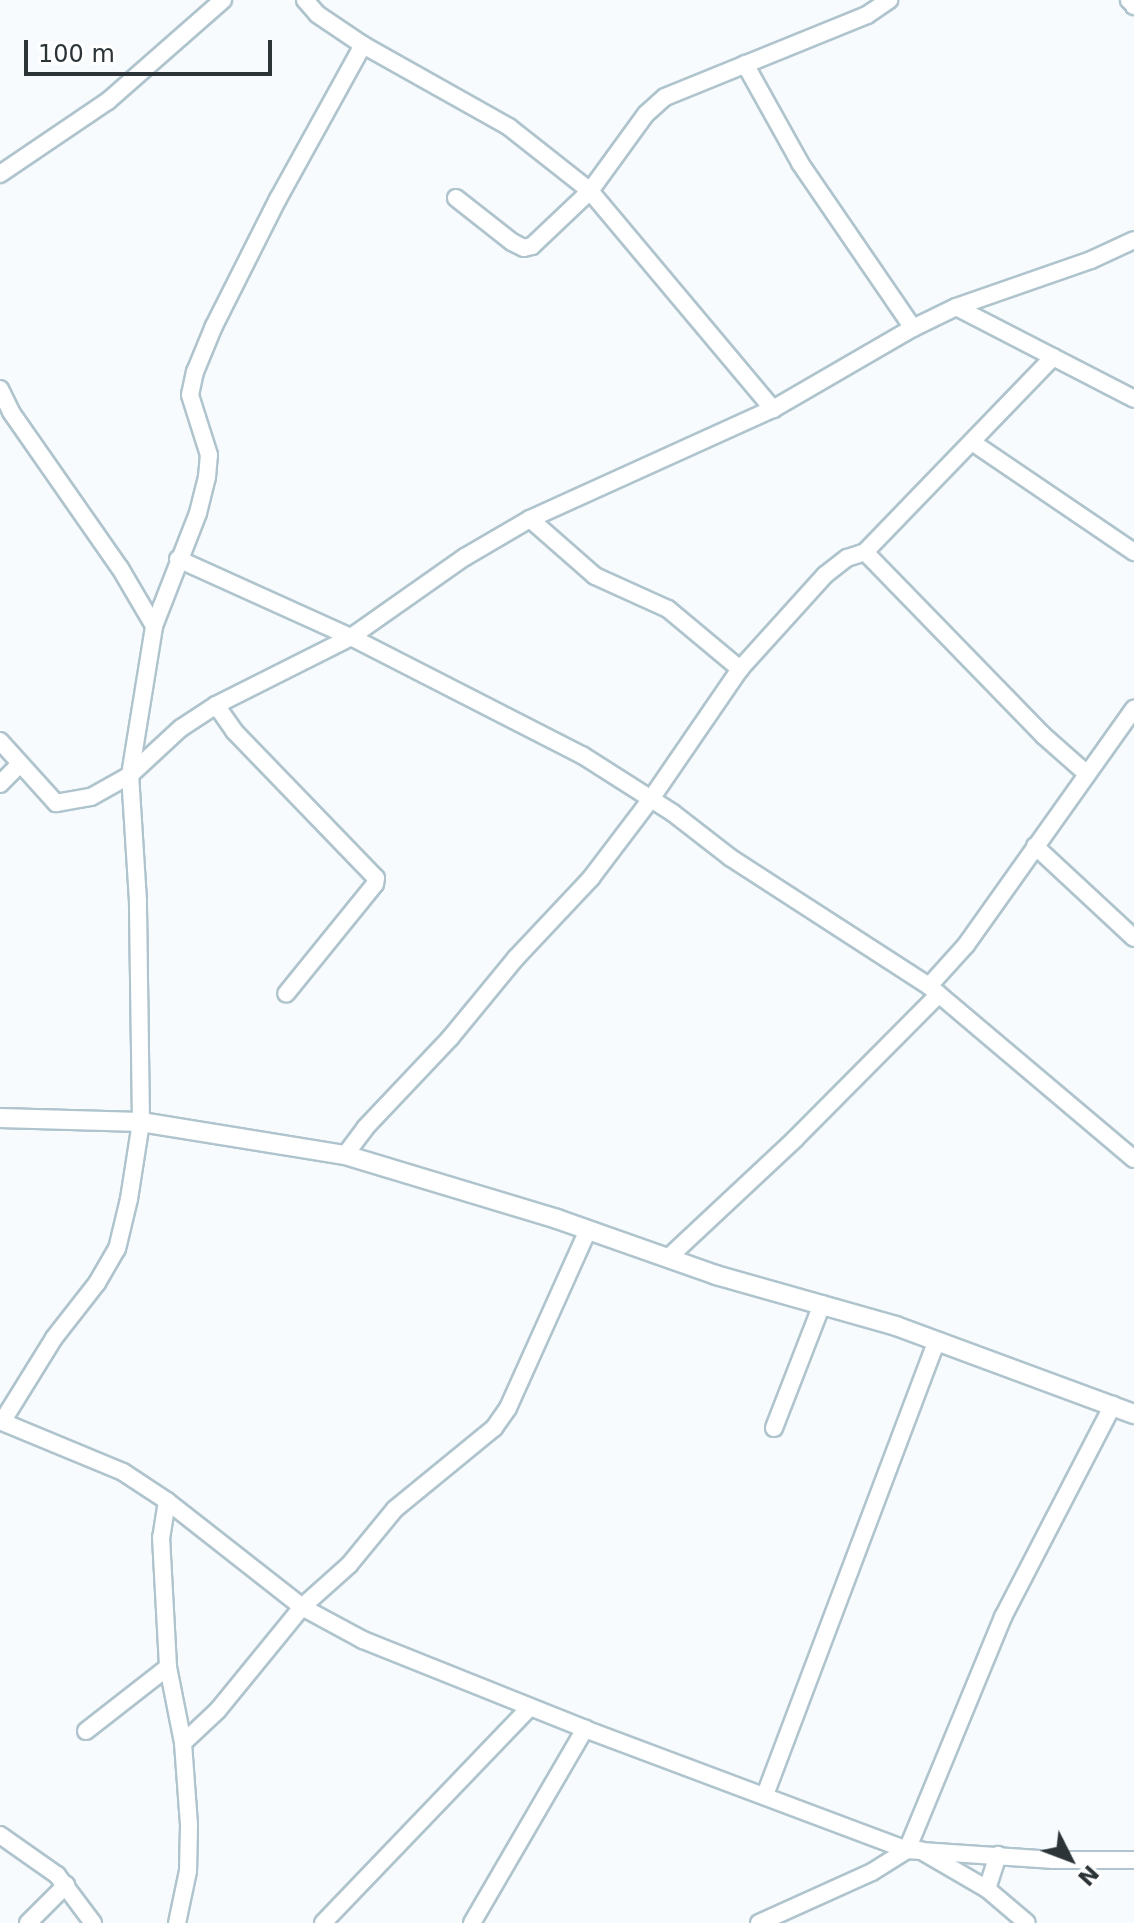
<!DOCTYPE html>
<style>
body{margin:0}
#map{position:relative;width:1134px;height:1923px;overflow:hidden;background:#f7fbfd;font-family:"DejaVu Sans",sans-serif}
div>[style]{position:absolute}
.roads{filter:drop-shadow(2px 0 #afc4cd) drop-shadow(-2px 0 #afc4cd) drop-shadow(0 2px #afc4cd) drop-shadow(0 -2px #afc4cd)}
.minor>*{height:16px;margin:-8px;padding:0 8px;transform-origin:8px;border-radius:8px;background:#fff}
.tertiary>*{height:18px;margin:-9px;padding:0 9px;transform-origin:9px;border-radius:9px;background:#fff}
span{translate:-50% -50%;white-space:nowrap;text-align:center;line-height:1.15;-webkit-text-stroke:7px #fff;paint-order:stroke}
.north{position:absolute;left:1030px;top:1819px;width:80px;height:80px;-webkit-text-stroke:6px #fff;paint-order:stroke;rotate:132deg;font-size:22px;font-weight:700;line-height:32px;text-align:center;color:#2c3438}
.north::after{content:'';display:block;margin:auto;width:28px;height:36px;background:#2c3438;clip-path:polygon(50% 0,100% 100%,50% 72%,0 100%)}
.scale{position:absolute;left:24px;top:40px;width:248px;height:36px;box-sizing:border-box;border:4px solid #2c3438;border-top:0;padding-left:10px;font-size:24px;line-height:28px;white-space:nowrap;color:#2c3438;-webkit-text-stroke:6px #fff;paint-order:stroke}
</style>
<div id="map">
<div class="roads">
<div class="minor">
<div style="left:305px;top:0;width:18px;rotate:49deg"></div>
<div style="left:317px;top:14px;width:55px;rotate:34deg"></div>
<div style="left:363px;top:45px;width:167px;rotate:29.3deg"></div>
<div style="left:509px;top:127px;width:103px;rotate:38.3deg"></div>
<div style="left:590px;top:191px;width:285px;rotate:50deg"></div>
<div style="left:1129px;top:0;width:8px;rotate:50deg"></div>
<div style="left:745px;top:64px;width:113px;rotate:60.9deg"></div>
<div style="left:800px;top:163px;width:200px;rotate:55.6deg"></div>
<div style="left:0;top:174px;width:130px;rotate:-34.1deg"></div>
<div style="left:108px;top:101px;width:153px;rotate:-41.3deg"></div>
<div style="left:456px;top:198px;width:71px;rotate:38.2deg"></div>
<div style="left:512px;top:242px;width:13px;rotate:27deg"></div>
<div style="left:524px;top:248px;width:8px;rotate:-14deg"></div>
<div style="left:532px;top:246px;width:80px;rotate:-43.5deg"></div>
<div style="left:590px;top:191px;width:95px;rotate:-54deg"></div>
<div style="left:646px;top:114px;width:25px;rotate:-42deg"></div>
<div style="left:665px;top:97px;width:218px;rotate:-22.1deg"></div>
<div style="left:867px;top:15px;width:27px;rotate:-34deg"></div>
<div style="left:956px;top:307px;width:200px;rotate:27.3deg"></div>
<div style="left:0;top:389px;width:25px;rotate:64deg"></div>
<div style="left:11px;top:412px;width:190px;rotate:55.1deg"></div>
<div style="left:120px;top:568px;width:67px;rotate:59.6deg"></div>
<div style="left:972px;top:442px;width:196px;rotate:34.2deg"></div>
<div style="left:530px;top:519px;width:86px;rotate:41.2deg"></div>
<div style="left:595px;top:576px;width:80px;rotate:24.3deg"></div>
<div style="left:668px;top:609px;width:94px;rotate:39.8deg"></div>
<div style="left:865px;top:552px;width:271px;rotate:-46deg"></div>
<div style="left:178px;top:559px;width:190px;rotate:24.3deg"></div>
<div style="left:351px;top:637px;width:259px;rotate:27.1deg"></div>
<div style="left:582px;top:755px;width:108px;rotate:32.5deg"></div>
<div style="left:673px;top:813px;width:73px;rotate:37.8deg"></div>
<div style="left:731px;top:858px;width:236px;rotate:32.9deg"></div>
<div style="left:929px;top:986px;width:268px;rotate:40.2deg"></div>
<div style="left:216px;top:705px;width:32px;rotate:55deg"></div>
<div style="left:234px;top:731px;width:204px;rotate:46deg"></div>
<div style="left:376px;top:878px;width:6px;rotate:99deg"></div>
<div style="left:375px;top:884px;width:141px;rotate:129deg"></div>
<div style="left:0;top:741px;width:84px;rotate:47.9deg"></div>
<div style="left:56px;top:803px;width:36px;rotate:-10deg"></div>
<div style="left:91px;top:797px;width:45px;rotate:-29.4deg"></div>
<div style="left:130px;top:775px;width:69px;rotate:-42.7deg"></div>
<div style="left:181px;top:728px;width:42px;rotate:-33.3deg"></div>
<div style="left:216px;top:705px;width:151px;rotate:-26.7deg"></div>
<div style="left:351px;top:637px;width:139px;rotate:-35.1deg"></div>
<div style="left:465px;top:557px;width:75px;rotate:-30.3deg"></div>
<div style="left:530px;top:519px;width:267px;rotate:-24.4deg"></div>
<div style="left:773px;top:409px;width:162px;rotate:-30.1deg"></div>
<div style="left:913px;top:328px;width:48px;rotate:-26deg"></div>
<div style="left:956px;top:307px;width:143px;rotate:-19.2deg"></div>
<div style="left:1091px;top:260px;width:47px;rotate:-24.9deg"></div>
<div style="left:0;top:784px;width:28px;rotate:-45deg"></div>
<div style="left:1035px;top:846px;width:135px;rotate:42.9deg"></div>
<div style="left:929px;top:986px;width:55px;rotate:-47.9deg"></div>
<div style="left:966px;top:945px;width:290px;rotate:-54.6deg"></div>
<div style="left:345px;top:1155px;width:34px;rotate:-53deg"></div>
<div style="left:365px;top:1128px;width:125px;rotate:-46.6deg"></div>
<div style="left:451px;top:1037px;width:102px;rotate:-50.6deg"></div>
<div style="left:516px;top:958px;width:110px;rotate:-46.8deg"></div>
<div style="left:591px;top:878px;width:99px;rotate:-52.8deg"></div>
<div style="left:651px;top:799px;width:158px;rotate:-55.6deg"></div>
<div style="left:740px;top:669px;width:127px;rotate:-47.9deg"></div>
<div style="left:825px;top:575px;width:28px;rotate:-38deg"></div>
<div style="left:847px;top:558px;width:19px;rotate:-18deg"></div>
<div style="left:865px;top:552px;width:257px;rotate:45.8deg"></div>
<div style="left:1044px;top:736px;width:57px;rotate:41.5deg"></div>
<div style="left:668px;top:1258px;width:174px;rotate:-43.1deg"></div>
<div style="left:795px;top:1139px;width:204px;rotate:-45.2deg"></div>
<div style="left:0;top:1421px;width:133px;rotate:22.5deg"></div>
<div style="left:123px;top:1472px;width:53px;rotate:33.4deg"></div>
<div style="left:167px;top:1501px;width:172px;rotate:38.1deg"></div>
<div style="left:302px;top:1607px;width:69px;rotate:28.4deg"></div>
<div style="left:363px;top:1640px;width:239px;rotate:21.8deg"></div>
<div style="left:585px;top:1729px;width:344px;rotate:20.6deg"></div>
<div style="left:907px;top:1850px;width:147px;rotate:3.9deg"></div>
<div style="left:1054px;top:1860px;width:80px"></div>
<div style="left:2px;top:1422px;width:99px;rotate:-58.2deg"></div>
<div style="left:54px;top:1338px;width:70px;rotate:-52deg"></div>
<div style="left:97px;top:1283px;width:39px;rotate:-60deg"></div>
<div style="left:117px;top:1249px;width:51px;rotate:-76.5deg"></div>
<div style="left:129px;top:1199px;width:78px;rotate:-81.1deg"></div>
<div style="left:141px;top:1122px;width:221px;rotate:-90.8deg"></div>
<div style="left:138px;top:901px;width:126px;rotate:-93.6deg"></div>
<div style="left:130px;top:775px;width:151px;rotate:-80.8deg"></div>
<div style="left:154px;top:626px;width:121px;rotate:-68.7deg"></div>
<div style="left:198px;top:513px;width:37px;rotate:-76deg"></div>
<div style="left:207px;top:477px;width:22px;rotate:-85deg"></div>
<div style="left:209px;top:455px;width:63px;rotate:-107.6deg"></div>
<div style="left:190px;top:395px;width:24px;rotate:-78deg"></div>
<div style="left:195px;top:372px;width:50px;rotate:-67.6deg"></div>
<div style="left:214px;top:326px;width:142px;rotate:-63.3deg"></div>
<div style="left:278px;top:199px;width:176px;rotate:-61.1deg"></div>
<div style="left:774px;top:1428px;width:133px;rotate:-68.8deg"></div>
<div style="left:167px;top:1501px;width:36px;rotate:99deg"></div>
<div style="left:161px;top:1537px;width:130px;rotate:86.9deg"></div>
<div style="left:168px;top:1667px;width:77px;rotate:78.8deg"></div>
<div style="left:183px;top:1743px;width:82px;rotate:85.8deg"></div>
<div style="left:189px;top:1825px;width:46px;rotate:91.2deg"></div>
<div style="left:188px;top:1871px;width:53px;rotate:101.9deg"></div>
<div style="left:86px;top:1731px;width:104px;rotate:-38deg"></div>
<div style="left:183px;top:1743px;width:48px;rotate:-43.3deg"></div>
<div style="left:218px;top:1710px;width:133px;rotate:-50.8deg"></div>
<div style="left:302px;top:1607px;width:63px;rotate:-41.8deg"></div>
<div style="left:349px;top:1565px;width:72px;rotate:-50.6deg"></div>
<div style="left:395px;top:1509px;width:128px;rotate:-39.3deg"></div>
<div style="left:494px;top:1428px;width:24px;rotate:-55deg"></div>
<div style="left:508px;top:1408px;width:195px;rotate:-65.8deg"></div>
<div style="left:765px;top:1795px;width:485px;rotate:-69.3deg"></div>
<div style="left:0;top:1835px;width:70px;rotate:35.1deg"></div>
<div style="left:57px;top:1875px;width:60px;rotate:53.1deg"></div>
<div style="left:920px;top:1850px;width:78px;rotate:30.2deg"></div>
<div style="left:987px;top:1889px;width:52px;rotate:40.4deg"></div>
<div style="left:987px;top:1889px;width:36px;rotate:-72deg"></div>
<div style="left:28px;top:1923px;width:54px;rotate:-45deg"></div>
<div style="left:323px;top:1923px;width:299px;rotate:-46.2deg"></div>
<div style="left:472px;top:1923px;width:225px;rotate:-59.8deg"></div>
<div style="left:759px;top:1923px;width:124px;rotate:-24.3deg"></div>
<div style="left:872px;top:1872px;width:41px;rotate:-32.2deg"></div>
<div style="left:907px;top:1850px;width:252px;rotate:-67.6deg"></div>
<div style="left:1003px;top:1617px;width:239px;rotate:-62.6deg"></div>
</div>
<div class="tertiary">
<div style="left:0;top:1118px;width:141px;rotate:1.6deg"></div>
<div style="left:141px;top:1122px;width:207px;rotate:9.2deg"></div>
<div style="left:345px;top:1155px;width:221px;rotate:16.8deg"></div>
<div style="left:557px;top:1219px;width:169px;rotate:19.4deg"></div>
<div style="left:716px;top:1275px;width:187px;rotate:15.8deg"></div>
<div style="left:896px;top:1326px;width:254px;rotate:20.3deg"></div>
</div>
</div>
<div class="north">N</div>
<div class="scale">100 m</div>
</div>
